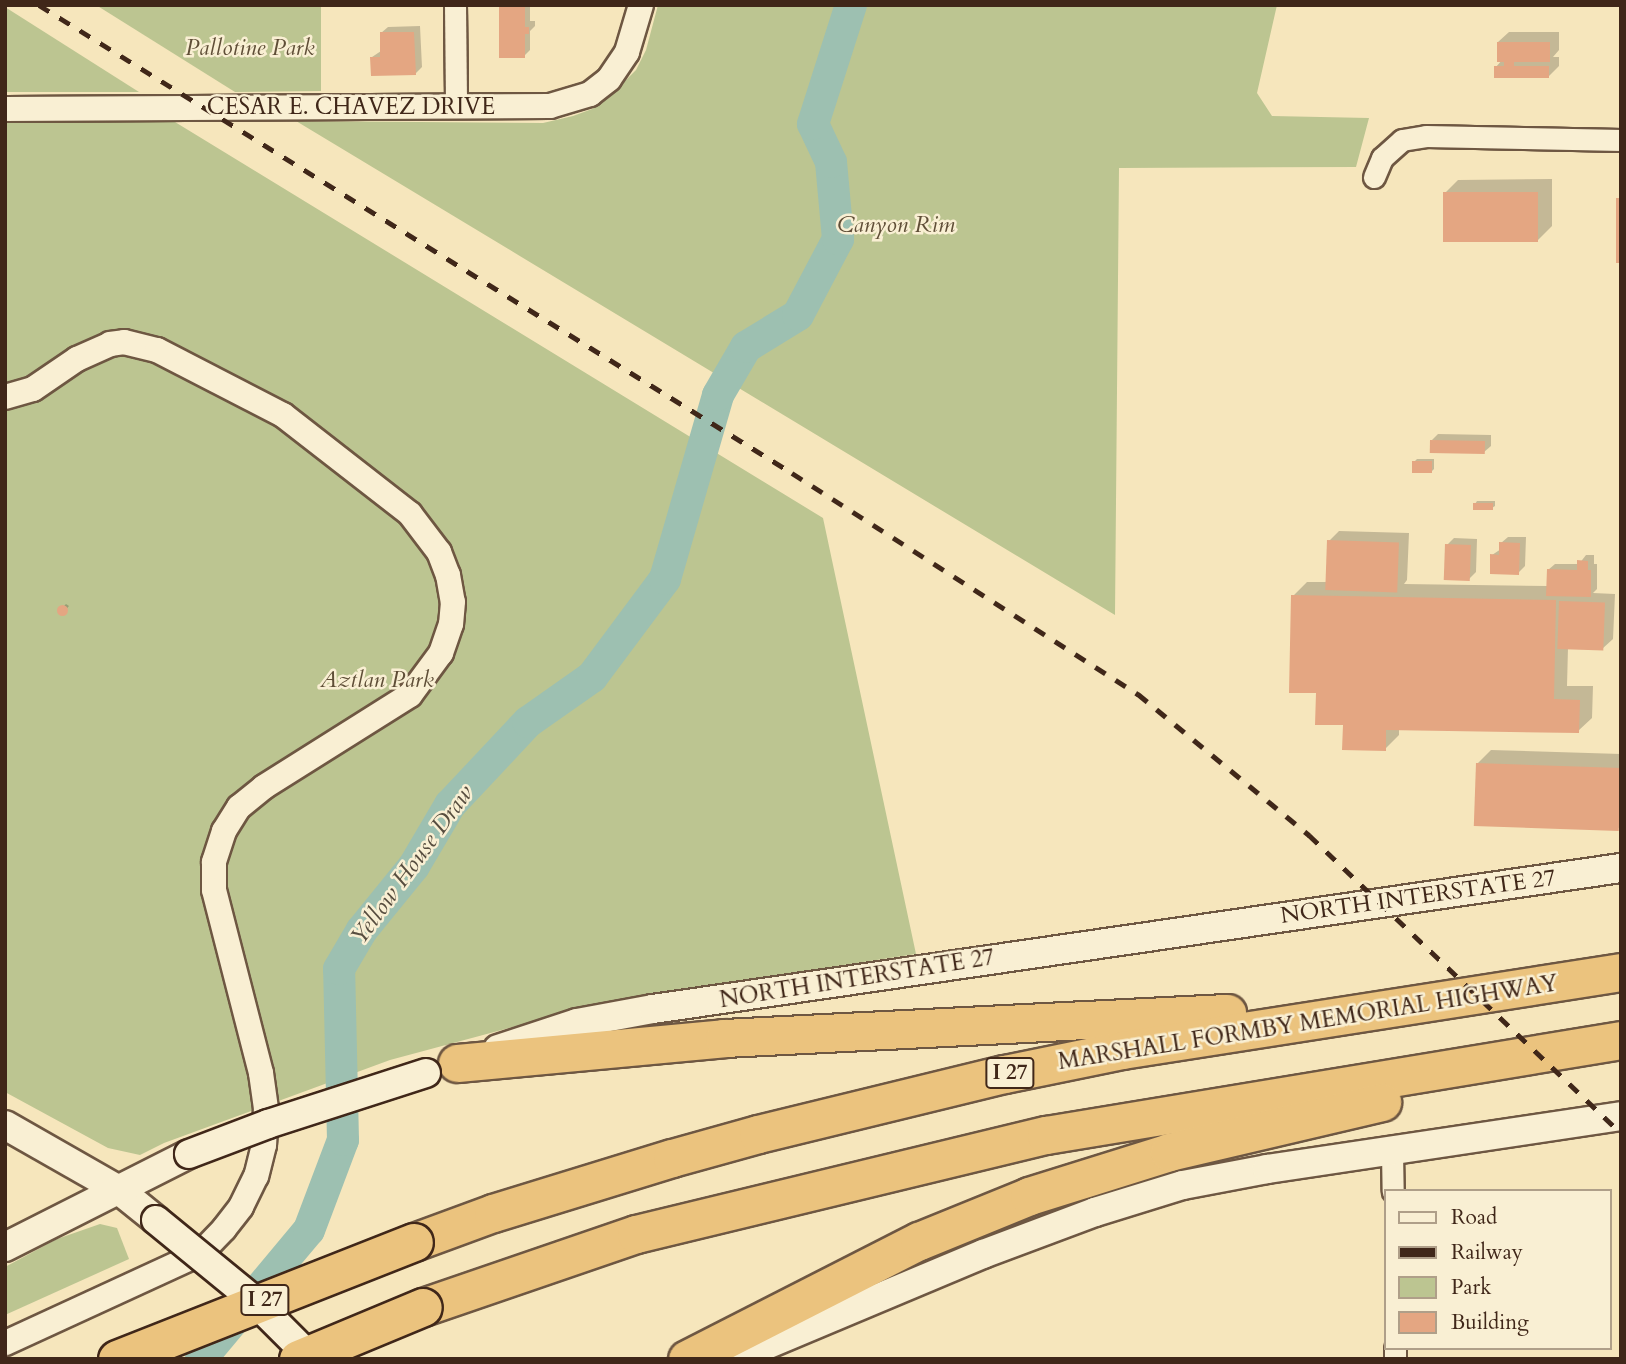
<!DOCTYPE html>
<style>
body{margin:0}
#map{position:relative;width:1626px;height:1364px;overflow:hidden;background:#f6e6bc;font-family:Cardo,serif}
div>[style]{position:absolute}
.green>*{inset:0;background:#bcc591}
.shadow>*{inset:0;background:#0003}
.river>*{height:32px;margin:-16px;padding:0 16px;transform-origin:16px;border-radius:16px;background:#9dc0b1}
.building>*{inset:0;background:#e4a682;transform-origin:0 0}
.round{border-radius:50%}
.roads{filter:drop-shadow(2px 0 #6e5742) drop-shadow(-2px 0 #6e5742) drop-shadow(0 2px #6e5742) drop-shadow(0 -2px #6e5742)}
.minor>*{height:21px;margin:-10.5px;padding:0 10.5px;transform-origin:10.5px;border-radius:10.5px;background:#f9efd3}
.tertiary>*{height:24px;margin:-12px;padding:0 12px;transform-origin:12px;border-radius:12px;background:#f9efd3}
.secondary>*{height:28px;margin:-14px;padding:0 14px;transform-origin:14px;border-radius:14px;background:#f9efd3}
.motorway>*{height:37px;margin:-18.5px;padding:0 18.5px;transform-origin:18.5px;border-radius:18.5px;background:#ebc37e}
.rail>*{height:5px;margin-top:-2.5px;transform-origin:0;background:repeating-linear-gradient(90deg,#402719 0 12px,transparent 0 24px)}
.bridges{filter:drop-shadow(2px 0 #402719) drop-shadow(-2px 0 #402719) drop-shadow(0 2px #402719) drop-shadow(0 -2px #402719)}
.secondary-bridge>*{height:28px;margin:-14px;padding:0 14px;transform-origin:14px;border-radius:14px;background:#f9efd3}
.motorway-bridge>*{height:37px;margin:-18.5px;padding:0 18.5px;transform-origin:18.5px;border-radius:18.5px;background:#ebc37e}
span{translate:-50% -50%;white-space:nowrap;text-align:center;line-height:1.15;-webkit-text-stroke:5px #f9efd3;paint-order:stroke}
.shield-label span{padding:2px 5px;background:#f9efd3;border:2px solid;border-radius:5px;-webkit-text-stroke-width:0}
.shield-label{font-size:21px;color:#402719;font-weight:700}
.park-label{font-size:23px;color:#5f4e37;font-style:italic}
.street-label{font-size:23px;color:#402719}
.water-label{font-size:24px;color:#574d3f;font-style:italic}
.frame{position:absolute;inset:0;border:7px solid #402719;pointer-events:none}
.legend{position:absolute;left:1384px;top:1189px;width:228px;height:161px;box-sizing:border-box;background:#f9efd3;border:2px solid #af9f89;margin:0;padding:9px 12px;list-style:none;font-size:21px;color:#402719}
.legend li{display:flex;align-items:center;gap:14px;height:35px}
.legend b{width:35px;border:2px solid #af9f89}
</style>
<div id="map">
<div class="green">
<div style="clip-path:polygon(96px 5px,321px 5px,321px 91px,235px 92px)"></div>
<div style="clip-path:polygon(658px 5px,1277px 5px,1257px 93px,1272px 116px,1369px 118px,1356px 167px,1119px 168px,1115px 615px,296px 121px,543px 123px,573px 116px,592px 109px,608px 98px,636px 70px,646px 50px)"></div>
<div style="clip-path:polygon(5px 7px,139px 92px,5px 92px)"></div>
<div style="clip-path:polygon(5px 122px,175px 122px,823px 518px,916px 954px,681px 990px,554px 1016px,390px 1060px,164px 1143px,140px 1155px,108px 1148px,5px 1092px)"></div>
<div style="clip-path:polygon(100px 1224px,117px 1228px,129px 1259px,5px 1315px,5px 1267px,57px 1239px)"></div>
</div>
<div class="shadow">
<div style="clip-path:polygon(501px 5px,530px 5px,530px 21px,535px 21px,535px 26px,530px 31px,530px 50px,524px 56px)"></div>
<div style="clip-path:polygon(420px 26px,422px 67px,415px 74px,372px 57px,381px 51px,381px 33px,388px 27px)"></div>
<div style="clip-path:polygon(1509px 32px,1559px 32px,1559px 50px,1553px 57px,1559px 57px,1559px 66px,1548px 77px,1496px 67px,1502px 60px,1498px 42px)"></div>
<div style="clip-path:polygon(1552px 179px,1552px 226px,1538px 240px,1444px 194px,1458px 180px)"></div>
<div style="clip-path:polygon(1438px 434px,1491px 435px,1491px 446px,1484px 452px,1432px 440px)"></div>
<div style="clip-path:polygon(1417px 459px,1434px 459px,1434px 469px,1432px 471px,1414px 462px)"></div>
<div style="clip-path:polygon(1477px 501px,1495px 501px,1495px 506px,1492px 508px,1475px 504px)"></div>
<div style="clip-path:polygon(1339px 531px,1409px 533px,1407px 580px,1404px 584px,1548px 586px,1548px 570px,1555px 564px,1579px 564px,1586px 555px,1594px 555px,1594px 564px,1597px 564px,1597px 589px,1593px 593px,1615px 594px,1613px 639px,1602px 649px,1568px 648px,1567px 686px,1593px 686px,1592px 718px,1578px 731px,1399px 728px,1399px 735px,1385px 749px,1345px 724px,1318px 692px,1293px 596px,1307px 582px,1328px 582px,1329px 541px)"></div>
<div style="clip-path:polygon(1508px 537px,1526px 537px,1525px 566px,1518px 573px,1492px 555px,1501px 549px,1501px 543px)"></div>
<div style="clip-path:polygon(1454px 538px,1477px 539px,1476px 572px,1469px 579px,1447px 545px)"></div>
<div style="clip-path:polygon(66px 604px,69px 606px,63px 613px,59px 611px)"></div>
<div style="clip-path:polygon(1491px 750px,1621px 754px,1621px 829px,1477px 764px)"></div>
</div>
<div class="river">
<div style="left:201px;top:1359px;width:168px;rotate:-50.1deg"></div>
<div style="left:309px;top:1230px;width:96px;rotate:-69.3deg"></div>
<div style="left:343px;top:1140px;width:171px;rotate:-91.3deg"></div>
<div style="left:339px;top:969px;width:45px;rotate:-59.5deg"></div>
<div style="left:362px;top:930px;width:82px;rotate:-50.9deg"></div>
<div style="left:414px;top:866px;width:71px;rotate:-59.5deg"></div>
<div style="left:450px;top:805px;width:114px;rotate:-46.8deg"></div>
<div style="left:528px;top:722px;width:78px;rotate:-35.1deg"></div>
<div style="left:592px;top:677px;width:122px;rotate:-53.3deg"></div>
<div style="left:665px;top:579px;width:191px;rotate:-73.9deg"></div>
<div style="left:718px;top:395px;width:56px;rotate:-59.7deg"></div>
<div style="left:746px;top:347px;width:61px;rotate:-31.6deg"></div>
<div style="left:798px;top:315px;width:86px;rotate:-62.2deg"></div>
<div style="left:838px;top:239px;width:77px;rotate:-95.2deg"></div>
<div style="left:831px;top:162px;width:42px;rotate:-115.3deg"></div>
<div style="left:813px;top:124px;width:125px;rotate:-72.3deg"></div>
</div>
<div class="building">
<div style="clip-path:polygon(499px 5px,525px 5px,525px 27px,529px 27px,529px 34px,525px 34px,525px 58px,499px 58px)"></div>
<div style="clip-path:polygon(380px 32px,414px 32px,416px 75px,371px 76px,370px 57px,380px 57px)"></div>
<div style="clip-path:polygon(1497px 42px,1550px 42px,1550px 62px,1514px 62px,1514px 66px,1549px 66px,1549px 78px,1494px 78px,1494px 66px,1504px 66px,1504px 62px,1497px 62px)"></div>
<div style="left:1538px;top:192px;width:50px;height:95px;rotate:90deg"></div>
<div style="left:1616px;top:198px;width:5px;height:65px"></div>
<div style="left:1430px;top:440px;width:55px;height:13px;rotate:1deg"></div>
<div style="left:1412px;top:461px;width:20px;height:12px"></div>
<div style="left:1493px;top:503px;width:7px;height:20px;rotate:90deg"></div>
<div style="left:1327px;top:540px;width:72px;height:50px;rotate:2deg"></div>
<div style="clip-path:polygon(1499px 542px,1520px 543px,1519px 575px,1490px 574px,1490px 554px,1499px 555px)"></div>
<div style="left:1445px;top:544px;width:26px;height:36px;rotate:2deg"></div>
<div style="clip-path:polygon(1577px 560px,1588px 561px,1588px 570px,1591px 570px,1591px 597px,1546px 596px,1547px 569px,1577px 570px)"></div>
<div style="clip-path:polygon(1291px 595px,1556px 600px,1554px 699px,1580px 700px,1579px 733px,1386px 730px,1386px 751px,1342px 750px,1343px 725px,1315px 725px,1316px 693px,1289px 693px)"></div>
<div style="left:1559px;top:601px;width:46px;height:48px;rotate:2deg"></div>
<div class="round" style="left:56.5px;top:604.5px;width:11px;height:11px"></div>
<div style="left:1476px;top:763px;width:145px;height:63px;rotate:2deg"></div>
</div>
<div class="roads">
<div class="minor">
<div style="left:455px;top:5px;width:102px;rotate:89.4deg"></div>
<div style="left:1374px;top:177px;width:21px;rotate:-67deg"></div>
<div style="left:1382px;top:158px;width:27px;rotate:-42deg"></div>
<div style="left:1402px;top:140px;width:24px;rotate:-9deg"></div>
<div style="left:1426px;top:136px;width:195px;rotate:1.2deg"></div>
<div style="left:1392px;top:1152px;width:39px;rotate:89deg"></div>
<div style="left:1395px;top:1348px;width:11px;rotate:90deg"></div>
</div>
<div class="tertiary">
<div style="left:5px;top:109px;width:545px;rotate:-0.32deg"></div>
<div style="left:550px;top:106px;width:42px;rotate:-16.7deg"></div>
<div style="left:590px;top:94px;width:24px;rotate:-38deg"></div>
<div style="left:609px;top:79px;width:32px;rotate:-56deg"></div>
<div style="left:627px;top:52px;width:49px;rotate:-73.4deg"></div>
<div style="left:5px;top:397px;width:29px;rotate:-16deg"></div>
<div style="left:33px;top:389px;width:53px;rotate:-34.3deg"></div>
<div style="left:77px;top:359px;width:36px;rotate:-24deg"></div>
<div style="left:110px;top:344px;width:14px;rotate:-8deg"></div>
<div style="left:124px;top:342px;width:34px;rotate:14deg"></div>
<div style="left:157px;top:350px;width:142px;rotate:27.3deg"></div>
<div style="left:283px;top:415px;width:161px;rotate:37.9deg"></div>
<div style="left:410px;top:514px;width:48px;rotate:52.7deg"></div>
<div style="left:439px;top:552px;width:25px;rotate:69deg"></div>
<div style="left:448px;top:575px;width:27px;rotate:80deg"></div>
<div style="left:453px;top:602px;width:22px;rotate:95deg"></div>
<div style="left:451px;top:624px;width:31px;rotate:109deg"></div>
<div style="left:441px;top:653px;width:52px;rotate:126.4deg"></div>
<div style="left:410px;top:695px;width:173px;rotate:147.8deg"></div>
<div style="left:264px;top:787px;width:32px;rotate:141deg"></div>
<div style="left:239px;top:807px;width:28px;rotate:122deg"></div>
<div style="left:224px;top:831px;width:33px;rotate:108deg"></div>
<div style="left:214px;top:862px;width:28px;rotate:90deg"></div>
<div style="left:214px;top:890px;width:189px;rotate:75.6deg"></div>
<div style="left:261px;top:1073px;width:35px;rotate:82deg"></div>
<div style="left:266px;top:1108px;width:37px;rotate:93deg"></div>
<div style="left:264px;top:1145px;width:32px;rotate:104deg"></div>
<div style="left:256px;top:1176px;width:34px;rotate:116deg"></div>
<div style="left:241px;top:1207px;width:28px;rotate:128deg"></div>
<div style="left:224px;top:1229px;width:33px;rotate:134deg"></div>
<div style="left:201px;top:1253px;width:216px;rotate:155.3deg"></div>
</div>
<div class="secondary">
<div style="left:498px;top:1049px;width:83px;rotate:-18.2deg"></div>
<div style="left:577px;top:1023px;width:77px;rotate:-10.4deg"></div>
<div style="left:653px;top:1009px;width:978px;rotate:-8.29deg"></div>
<div style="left:5px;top:1125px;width:131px;rotate:29.7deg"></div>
<div style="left:119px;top:1190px;width:48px;rotate:39deg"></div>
<div style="left:5px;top:1247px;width:206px;rotate:-26.8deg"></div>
<div style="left:733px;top:1359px;width:271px;rotate:-22.8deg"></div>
<div style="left:983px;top:1254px;width:120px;rotate:-20.6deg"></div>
<div style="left:1095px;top:1212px;width:92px;rotate:-17.1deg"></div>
<div style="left:1183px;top:1185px;width:86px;rotate:-10.8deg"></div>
<div style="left:1267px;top:1169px;width:358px;rotate:-8.5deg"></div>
</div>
<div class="motorway">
<div style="left:457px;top:1063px;width:268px;rotate:-5.3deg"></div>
<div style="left:724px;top:1038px;width:504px;rotate:-2.85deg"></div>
<div style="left:414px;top:1242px;width:84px;rotate:-20.2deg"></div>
<div style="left:493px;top:1213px;width:187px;rotate:-17.1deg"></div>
<div style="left:672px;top:1158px;width:89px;rotate:-15.6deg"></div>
<div style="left:758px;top:1134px;width:254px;rotate:-13.7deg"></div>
<div style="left:1005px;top:1074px;width:119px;rotate:-11.6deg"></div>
<div style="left:1122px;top:1050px;width:505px;rotate:-8.88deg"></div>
<div style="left:423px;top:1307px;width:225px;rotate:-18.9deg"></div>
<div style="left:636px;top:1234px;width:422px;rotate:-13.6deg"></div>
<div style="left:1046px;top:1135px;width:583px;rotate:-9.38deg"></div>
<div style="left:687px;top:1359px;width:260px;rotate:-27deg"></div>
<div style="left:919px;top:1241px;width:119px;rotate:-22.2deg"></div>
<div style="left:1029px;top:1196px;width:147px;rotate:-17.4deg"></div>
<div style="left:1169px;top:1152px;width:219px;rotate:-13.2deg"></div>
</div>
</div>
<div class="rail">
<div style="left:39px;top:5px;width:887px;rotate:31.86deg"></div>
<div style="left:792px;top:473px;width:411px;rotate:32.6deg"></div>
<div style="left:1138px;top:694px;width:222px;rotate:39.5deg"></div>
<div style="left:1309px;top:835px;width:431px;rotate:43.7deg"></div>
</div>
<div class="bridges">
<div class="secondary-bridge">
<div style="left:189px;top:1154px;width:85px;rotate:-20.8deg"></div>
<div style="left:268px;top:1124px;width:166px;rotate:-17.9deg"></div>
<div style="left:156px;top:1220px;width:122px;rotate:39.3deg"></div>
<div style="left:250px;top:1297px;width:88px;rotate:45deg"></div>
</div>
<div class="motorway-bridge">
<div style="left:117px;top:1359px;width:319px;rotate:-21.5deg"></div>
<div style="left:298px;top:1359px;width:135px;rotate:-22.6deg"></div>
</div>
</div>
<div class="shield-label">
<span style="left:1010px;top:1073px">I 27</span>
<span style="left:265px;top:1300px">I 27</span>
</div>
<div class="park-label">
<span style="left:250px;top:48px">Pallotine Park</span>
<span style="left:896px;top:225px">Canyon Rim</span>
<span style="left:377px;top:680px">Aztlan Park</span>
</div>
<div class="street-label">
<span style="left:351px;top:107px">CESAR E. CHAVEZ DRIVE</span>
<span style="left:1418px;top:897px;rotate:-8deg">NORTH INTERSTATE 27</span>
<span style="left:857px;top:979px;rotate:-9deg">NORTH INTERSTATE 27</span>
<span style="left:1308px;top:1023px;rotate:-9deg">MARSHALL FORMBY MEMORIAL HIGHWAY</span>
</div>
<div class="water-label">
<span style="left:412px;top:865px;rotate:-54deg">Yellow House Draw</span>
</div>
<div class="frame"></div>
<ul class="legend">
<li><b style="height:9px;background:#f9efd3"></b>Road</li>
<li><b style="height:9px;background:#402719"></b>Railway</li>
<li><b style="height:19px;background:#bcc591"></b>Park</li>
<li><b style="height:19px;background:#e4a682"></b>Building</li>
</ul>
</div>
